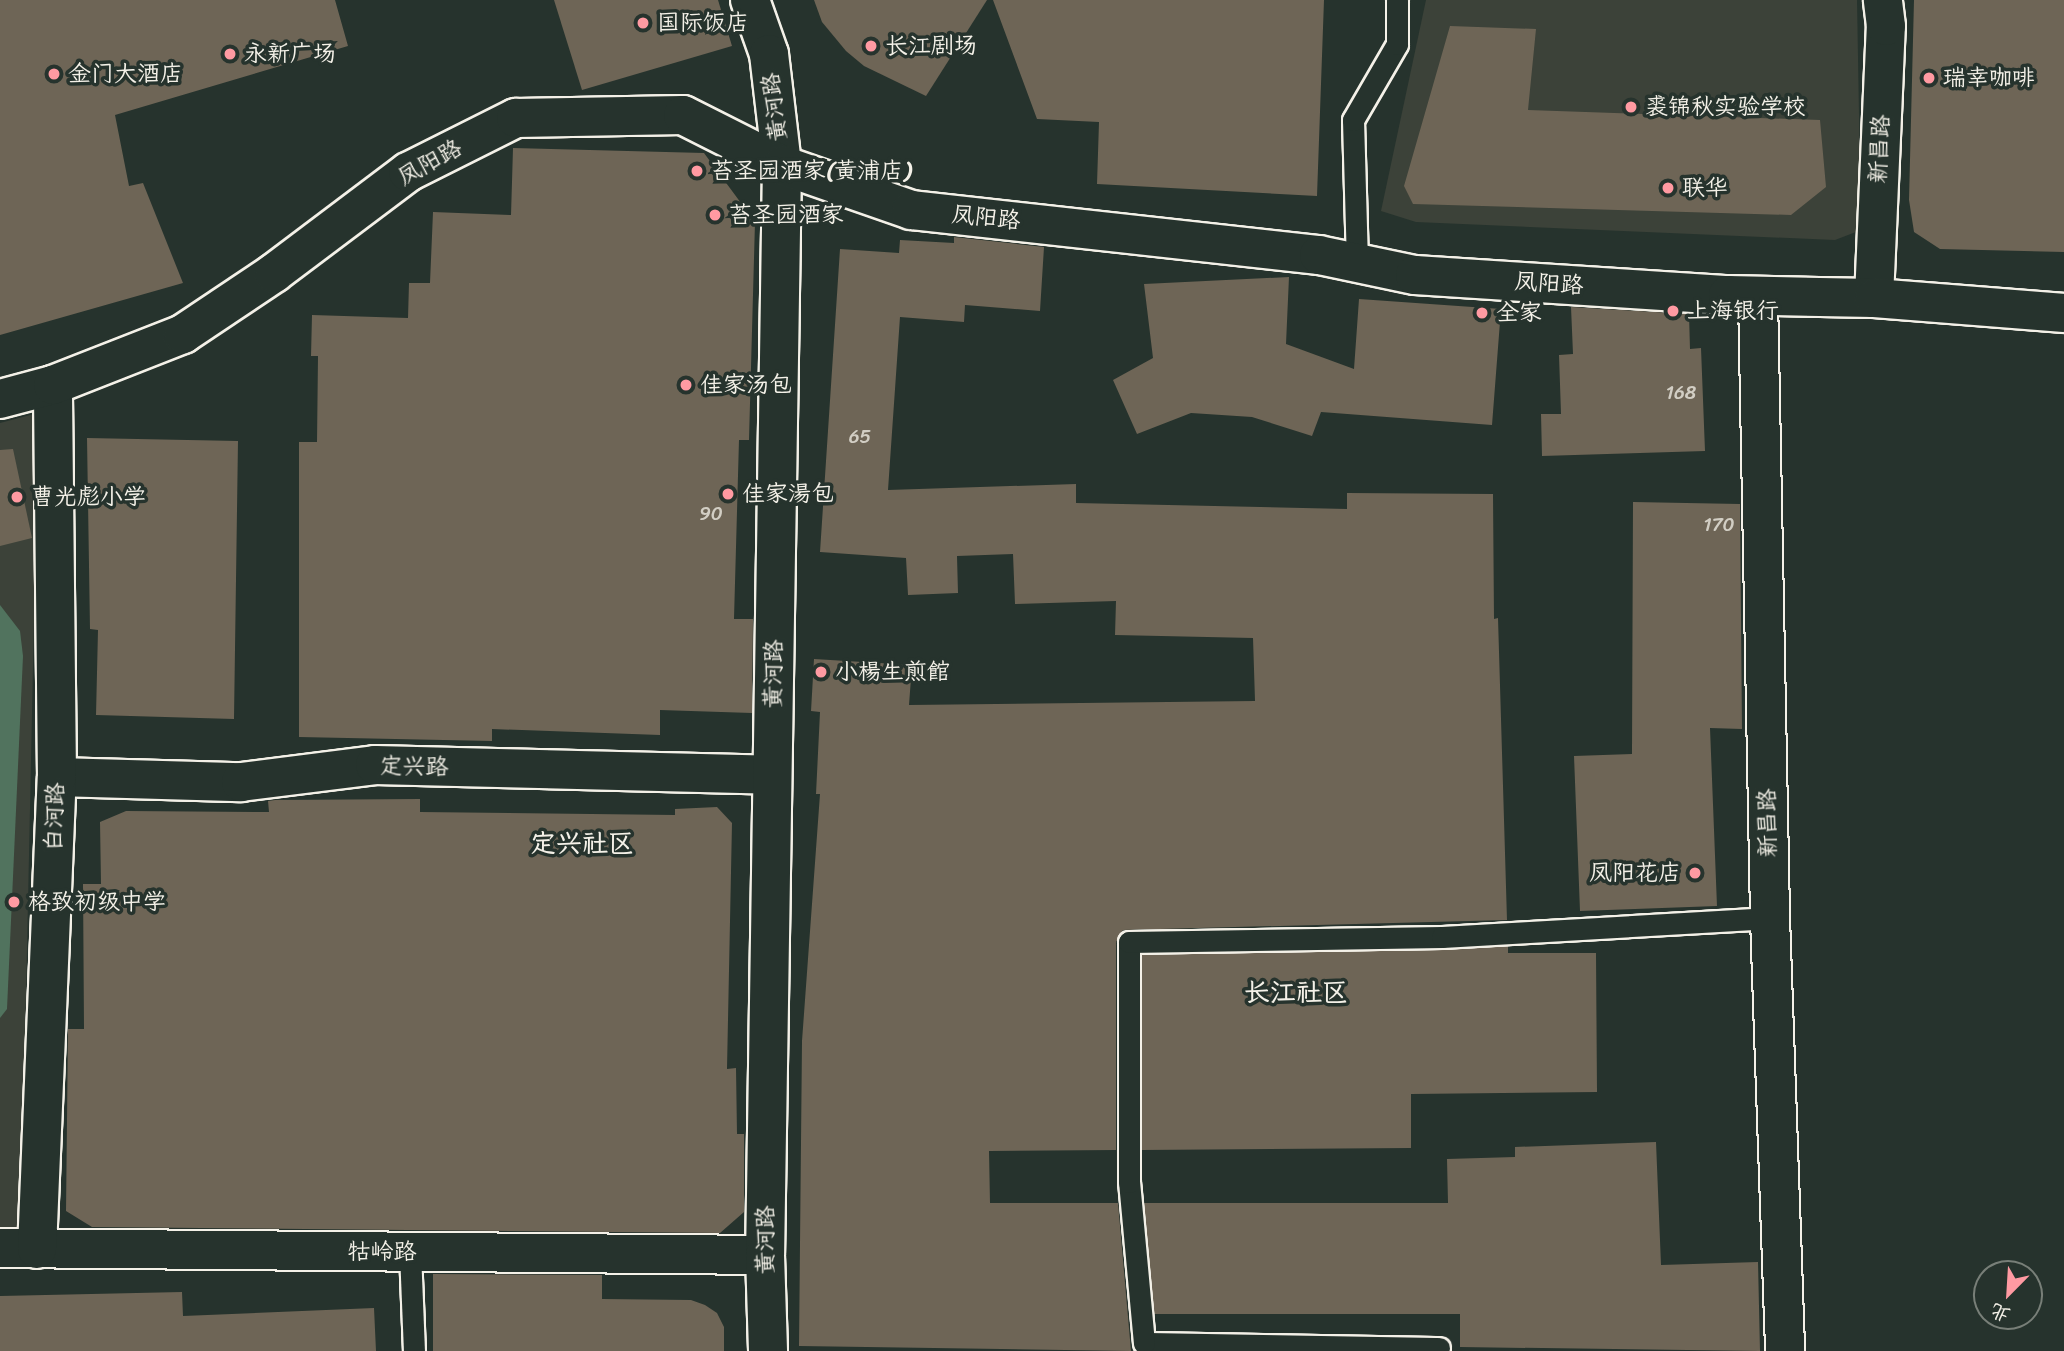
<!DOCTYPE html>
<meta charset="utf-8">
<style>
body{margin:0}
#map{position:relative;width:2064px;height:1351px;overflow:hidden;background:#26332d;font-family:Sriracha,"LXGW WenKai TC",sans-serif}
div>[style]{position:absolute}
.built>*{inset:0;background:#3c4239}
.green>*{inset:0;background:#51735e}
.building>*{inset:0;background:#6e6556}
.roads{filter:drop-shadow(2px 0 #f4f1e8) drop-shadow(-2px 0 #f4f1e8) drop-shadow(0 2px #f4f1e8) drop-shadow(0 -2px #f4f1e8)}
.service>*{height:21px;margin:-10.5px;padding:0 10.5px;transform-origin:10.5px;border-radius:10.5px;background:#26332d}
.minor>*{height:38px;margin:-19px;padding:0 19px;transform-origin:19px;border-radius:19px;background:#26332d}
.tertiary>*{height:38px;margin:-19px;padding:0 19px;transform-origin:19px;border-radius:19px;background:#26332d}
.dots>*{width:19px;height:19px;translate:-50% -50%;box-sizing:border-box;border:4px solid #26332d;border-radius:50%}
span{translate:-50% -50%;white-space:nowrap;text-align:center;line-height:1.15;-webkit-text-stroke:7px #26332d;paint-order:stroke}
.number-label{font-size:19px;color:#d2cec4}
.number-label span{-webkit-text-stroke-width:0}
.poi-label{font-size:23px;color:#f4f1e8}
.left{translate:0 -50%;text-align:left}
.right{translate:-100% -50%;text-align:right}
.street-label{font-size:23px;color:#f4f1e8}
.quarter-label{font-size:26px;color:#f4f1e8;font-weight:700}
.north{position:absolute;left:1973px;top:1260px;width:70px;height:70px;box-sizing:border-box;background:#26332d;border:2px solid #787f78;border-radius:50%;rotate:204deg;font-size:19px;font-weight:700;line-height:28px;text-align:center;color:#f4f1e8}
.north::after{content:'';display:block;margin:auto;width:24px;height:32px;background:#ff9aa2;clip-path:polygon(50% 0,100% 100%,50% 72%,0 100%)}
</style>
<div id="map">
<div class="built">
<div style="clip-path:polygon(1426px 0,1857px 0,1861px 230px,1835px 240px,1416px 222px,1381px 211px)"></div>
<div style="clip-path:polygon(34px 414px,35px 572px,21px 1232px,0 1231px,0 423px)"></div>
</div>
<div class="green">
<div style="clip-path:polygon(0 605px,20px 631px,23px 656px,7px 1009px,0 1018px)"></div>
</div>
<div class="building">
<div style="clip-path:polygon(0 0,335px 0,348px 46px,115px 115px,129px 186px,143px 183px,183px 283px,0 335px)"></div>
<div style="clip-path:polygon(554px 0,718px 0,732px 46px,582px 90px)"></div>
<div style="clip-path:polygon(814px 0,987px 0,926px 96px,864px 66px,846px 51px,822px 22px)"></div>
<div style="clip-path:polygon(993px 0,1324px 0,1317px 196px,1097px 184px,1099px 122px,1037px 119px)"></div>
<div style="clip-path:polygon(1914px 0,2064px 0,2064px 252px,1940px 249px,1914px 232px,1909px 200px)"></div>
<div style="clip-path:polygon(1450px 26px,1536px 29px,1528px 110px,1820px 120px,1826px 187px,1791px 215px,1413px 204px,1404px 186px)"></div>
<div style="clip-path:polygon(513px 148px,704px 153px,755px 222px,749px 440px,739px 440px,734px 619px,753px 619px,752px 713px,660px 710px,660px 735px,492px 729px,492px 741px,299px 737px,299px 442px,317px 442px,318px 356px,311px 356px,312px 315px,408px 318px,409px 283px,430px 283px,433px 212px,511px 215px)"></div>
<div style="clip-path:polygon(954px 237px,1044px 247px,1040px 311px,965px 305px,964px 322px,900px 317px,888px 490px,1076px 484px,1076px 503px,1347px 509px,1347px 493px,1493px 494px,1494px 619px,1498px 618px,1507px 920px,1123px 930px,1116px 942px,1116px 1150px,989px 1151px,990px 1203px,1118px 1203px,1131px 1351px,799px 1346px,802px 1041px,820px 794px,816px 794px,820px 712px,811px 711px,814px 659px,912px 665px,909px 705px,1255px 701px,1253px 638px,1115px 635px,1116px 601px,1015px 604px,1013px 554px,957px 556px,958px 593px,908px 595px,906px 558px,820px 552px,840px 249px,899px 253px,900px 240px,954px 243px)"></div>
<div style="clip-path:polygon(1289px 277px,1286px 344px,1354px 369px,1359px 299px,1501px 309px,1492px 425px,1321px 412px,1312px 436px,1252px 417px,1191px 413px,1137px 434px,1113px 380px,1153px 358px,1144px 284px)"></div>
<div style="clip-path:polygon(1571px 307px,1689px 314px,1690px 349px,1701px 348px,1705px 451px,1542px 456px,1541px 414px,1561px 414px,1559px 355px,1573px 354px)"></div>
<div style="clip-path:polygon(87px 438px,238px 441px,234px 719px,96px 715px,98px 630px,90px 629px)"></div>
<div style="clip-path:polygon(13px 449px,32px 538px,0 546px,0 450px)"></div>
<div style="clip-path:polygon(1633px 502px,1740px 504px,1742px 729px,1710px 728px,1717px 906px,1580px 911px,1574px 756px,1632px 754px)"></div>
<div style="clip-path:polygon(420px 799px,420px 812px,675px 815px,675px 809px,717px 807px,732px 823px,727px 1069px,736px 1068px,737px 1134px,744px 1134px,744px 1212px,720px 1233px,92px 1227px,66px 1211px,68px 1029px,84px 1029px,83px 884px,101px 884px,100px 822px,126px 811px,269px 812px,268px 801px,275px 800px)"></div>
<div style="clip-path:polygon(1508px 946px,1508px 953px,1596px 953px,1597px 1092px,1411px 1094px,1411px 1148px,1142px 1150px,1142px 955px)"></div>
<div style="clip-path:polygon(1656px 1142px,1661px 1265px,1758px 1262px,1760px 1351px,1460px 1347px,1460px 1314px,1154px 1314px,1144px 1203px,1448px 1203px,1447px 1159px,1515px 1157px,1515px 1147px)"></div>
<div style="clip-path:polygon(433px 1274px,602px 1275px,602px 1299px,691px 1300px,705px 1305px,717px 1313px,724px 1327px,724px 1351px,433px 1351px)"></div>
<div style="clip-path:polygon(182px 1292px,183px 1316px,374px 1308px,376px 1351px,0 1351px,0 1296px)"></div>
</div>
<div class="roads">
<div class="service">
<div style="left:1357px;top:263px;width:143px;rotate:-91.6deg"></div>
<div style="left:1353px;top:120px;width:88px;rotate:-59.9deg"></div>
<div style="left:1397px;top:44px;width:44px;rotate:-90deg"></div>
<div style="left:410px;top:1252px;width:99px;rotate:87.7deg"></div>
<div style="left:1439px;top:1348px;width:295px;rotate:-179deg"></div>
<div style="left:1144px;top:1343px;width:162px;rotate:-95.3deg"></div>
<div style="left:1129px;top:1182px;width:240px;rotate:-90deg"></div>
<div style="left:1129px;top:942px;width:313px;rotate:-0.9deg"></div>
<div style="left:1442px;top:937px;width:329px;rotate:-3.3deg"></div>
</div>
<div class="minor">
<div style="left:1758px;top:296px;width:622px;rotate:88.89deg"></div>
<div style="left:1770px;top:918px;width:433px;rotate:88deg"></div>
<div style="left:1874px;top:298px;width:272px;rotate:-87.5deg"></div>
<div style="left:1886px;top:26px;width:26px;rotate:-97deg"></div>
<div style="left:57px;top:777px;width:184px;rotate:1.6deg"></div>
<div style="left:241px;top:782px;width:135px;rotate:-7.2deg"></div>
<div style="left:375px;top:765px;width:397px;rotate:1.4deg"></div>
<div style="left:0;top:1248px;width:765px;rotate:0.52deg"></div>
<div style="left:37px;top:1249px;width:472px;rotate:-87.6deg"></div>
<div style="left:57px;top:777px;width:392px;rotate:-90.6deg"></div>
</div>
<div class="tertiary">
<div style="left:750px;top:0;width:57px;rotate:70.6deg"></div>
<div style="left:769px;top:54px;width:112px;rotate:83.3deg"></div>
<div style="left:782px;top:165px;width:1090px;rotate:90.89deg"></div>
<div style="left:765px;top:1255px;width:96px;rotate:88.2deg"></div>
<div style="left:0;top:399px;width:55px;rotate:-14.8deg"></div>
<div style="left:53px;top:385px;width:140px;rotate:-21.4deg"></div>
<div style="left:183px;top:334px;width:110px;rotate:-33.8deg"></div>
<div style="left:274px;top:273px;width:168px;rotate:-37deg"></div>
<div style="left:408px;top:172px;width:121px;rotate:-26.6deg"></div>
<div style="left:516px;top:118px;width:167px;rotate:-1deg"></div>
<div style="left:683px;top:115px;width:111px;rotate:26.8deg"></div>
<div style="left:782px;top:165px;width:137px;rotate:19.2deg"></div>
<div style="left:911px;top:210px;width:410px;rotate:6.3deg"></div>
<div style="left:1319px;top:255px;width:98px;rotate:11.8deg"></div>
<div style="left:1415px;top:275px;width:314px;rotate:3.7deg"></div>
<div style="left:1728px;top:295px;width:146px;rotate:1.2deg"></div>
<div style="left:1874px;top:298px;width:191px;rotate:4.5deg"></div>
</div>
</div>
<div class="dots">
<div style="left:643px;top:23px;background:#ff9aa2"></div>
<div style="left:871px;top:46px;background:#ff9aa2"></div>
<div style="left:230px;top:54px;background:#ff9aa2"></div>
<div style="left:54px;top:74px;background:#ff9aa2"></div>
<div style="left:1929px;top:78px;background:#ff9aa2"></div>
<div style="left:1631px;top:107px;background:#ff9aa2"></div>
<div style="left:697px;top:171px;background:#ff9aa2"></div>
<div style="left:1668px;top:188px;background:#ff9aa2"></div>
<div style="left:715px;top:215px;background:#ff9aa2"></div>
<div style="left:1673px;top:311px;background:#ff9aa2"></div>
<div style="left:1482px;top:313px;background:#ff9aa2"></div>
<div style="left:686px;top:385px;background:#ff9aa2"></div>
<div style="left:728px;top:494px;background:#ff9aa2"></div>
<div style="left:17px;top:497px;background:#ff9aa2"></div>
<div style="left:821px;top:672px;background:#ff9aa2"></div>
<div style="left:1695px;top:873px;background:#ff9aa2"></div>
<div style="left:14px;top:902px;background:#ff9aa2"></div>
</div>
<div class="number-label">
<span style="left:1681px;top:393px">168</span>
<span style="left:860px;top:437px">65</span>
<span style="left:711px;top:514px">90</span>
<span style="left:1719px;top:525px">170</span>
</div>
<div class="poi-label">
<span class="left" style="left:657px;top:23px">国际饭店</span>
<span class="left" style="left:885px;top:46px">长江剧场</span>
<span class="left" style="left:244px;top:54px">永新广场</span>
<span class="left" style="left:68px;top:74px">金门大酒店</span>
<span class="left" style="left:1943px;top:78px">瑞幸咖啡</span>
<span class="left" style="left:1645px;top:107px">裘锦秋实验学校</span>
<span class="left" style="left:711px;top:171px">苔圣园酒家(黄浦店)</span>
<span class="left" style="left:1682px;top:188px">联华</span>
<span class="left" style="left:729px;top:215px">苔圣园酒家</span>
<span class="left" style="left:1687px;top:311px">上海银行</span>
<span class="left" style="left:1496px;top:313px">全家</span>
<span class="left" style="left:700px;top:385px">佳家汤包</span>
<span class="left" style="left:742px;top:494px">佳家湯包</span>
<span class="left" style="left:31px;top:497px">曹光彪小学</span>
<span class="left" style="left:835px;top:672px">小楊生煎館</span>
<span class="right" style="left:1681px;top:873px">凤阳花店</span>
<span class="left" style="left:28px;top:902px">格致初级中学</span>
</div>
<div class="street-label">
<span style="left:775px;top:107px;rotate:-97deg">黄河路</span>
<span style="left:1880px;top:149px;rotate:-87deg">新昌路</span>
<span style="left:430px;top:163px;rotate:-29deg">凤阳路</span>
<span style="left:986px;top:218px;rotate:6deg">凤阳路</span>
<span style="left:1549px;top:284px;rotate:4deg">凤阳路</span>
<span style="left:774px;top:674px;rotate:-89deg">黄河路</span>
<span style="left:414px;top:767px;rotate:1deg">定兴路</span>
<span style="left:55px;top:817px;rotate:-88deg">白河路</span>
<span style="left:1768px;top:823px;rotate:-91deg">新昌路</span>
<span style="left:766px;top:1240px;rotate:-90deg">黄河路</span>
<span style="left:382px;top:1252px">牯岭路</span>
</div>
<div class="quarter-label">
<span style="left:582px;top:844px">定兴社区</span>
<span style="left:1296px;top:993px">长江社区</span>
</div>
<div class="north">北</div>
</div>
